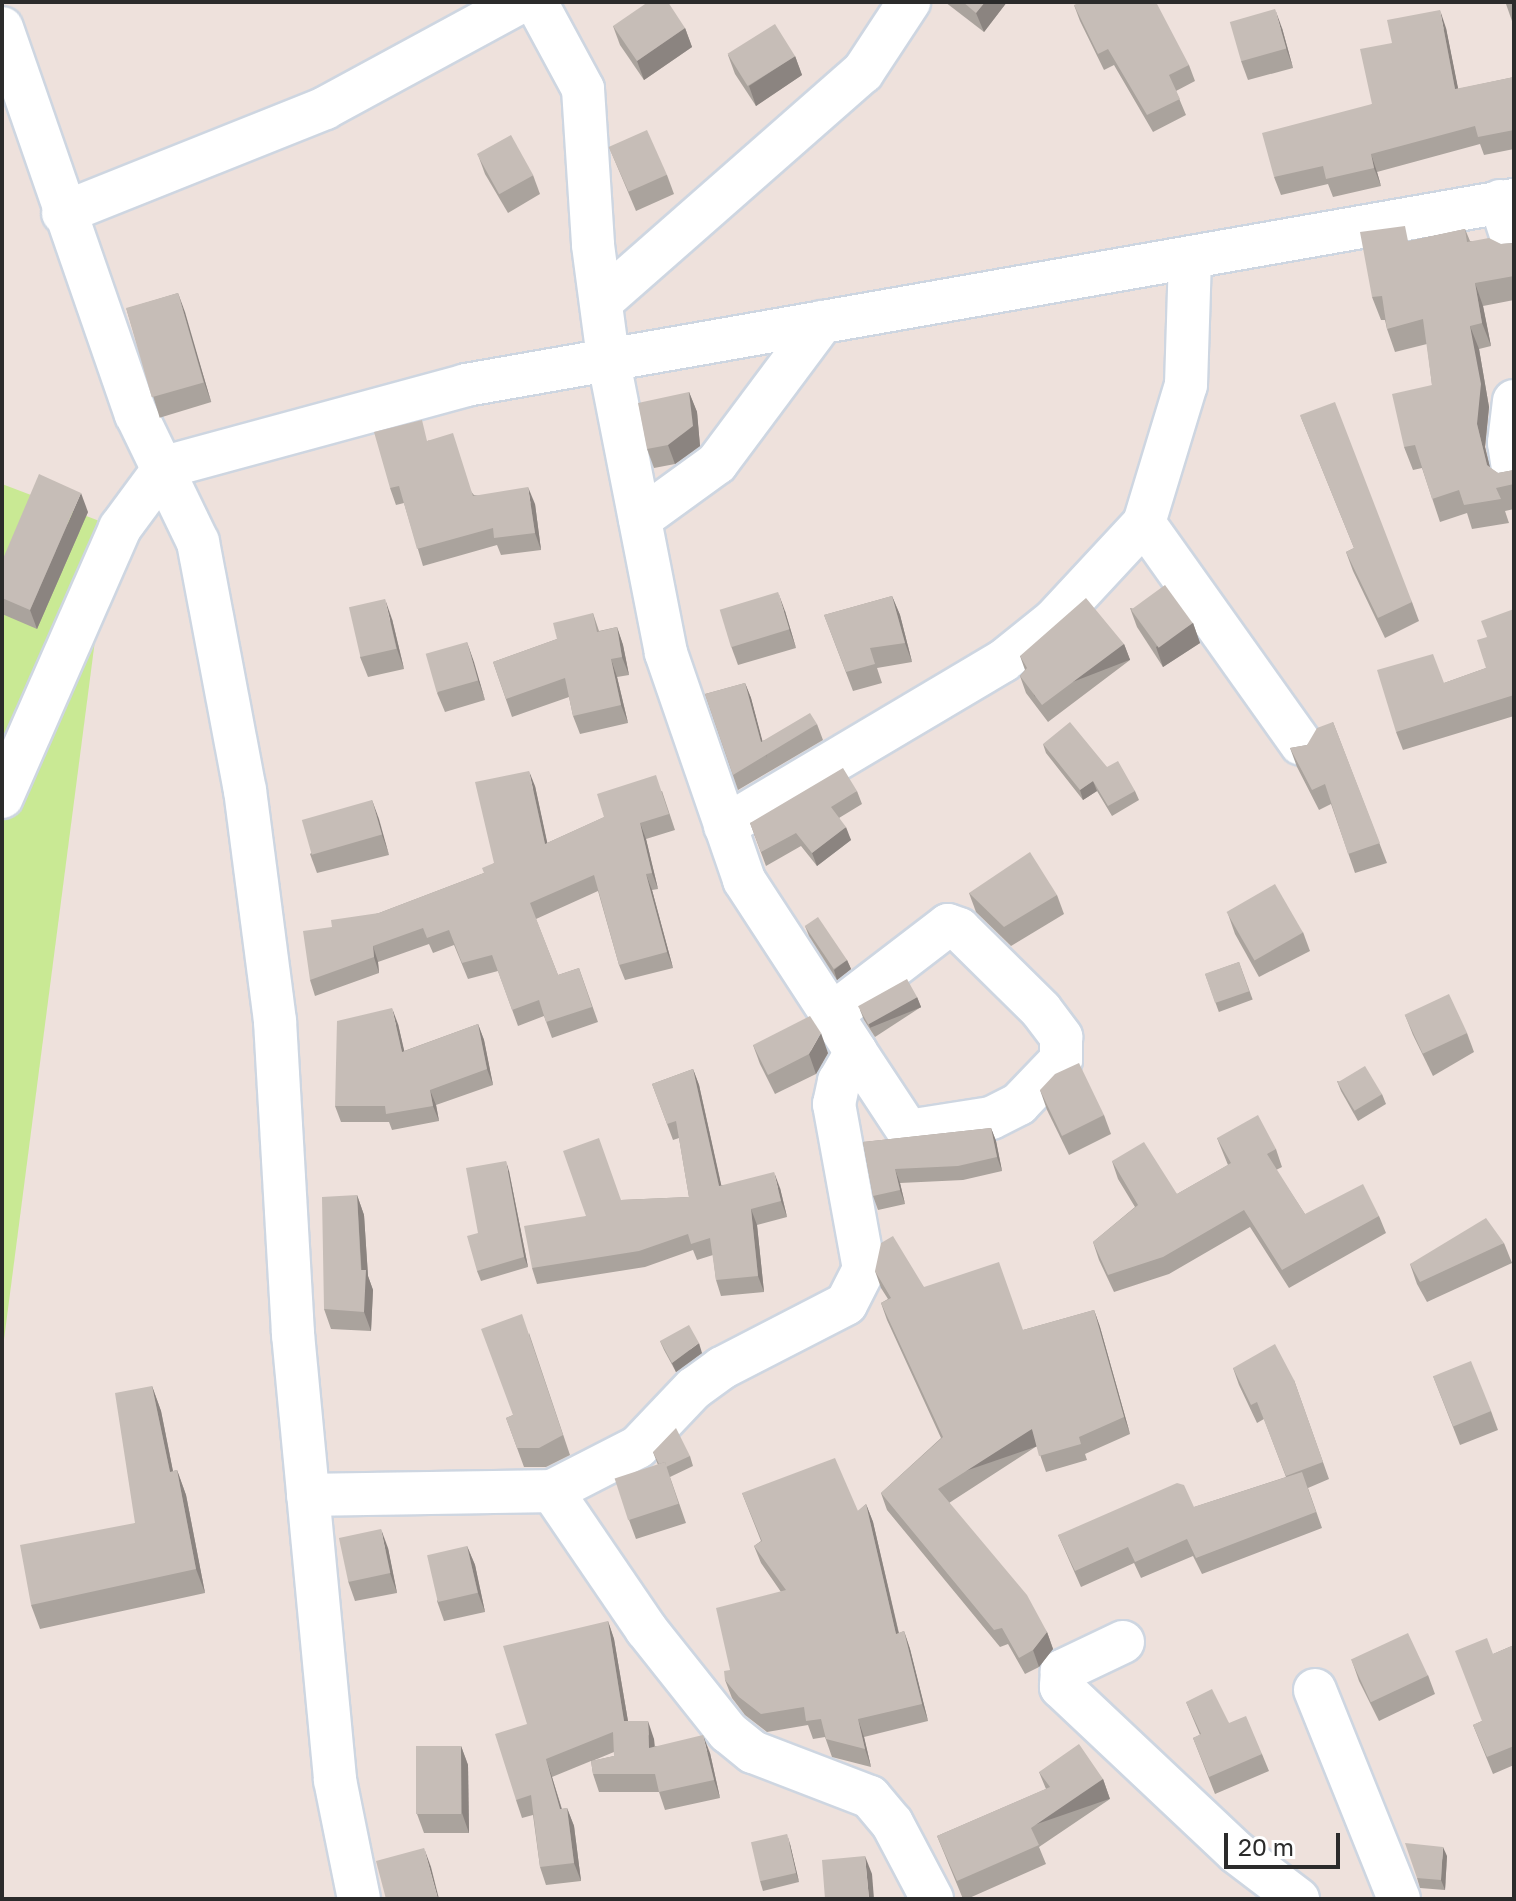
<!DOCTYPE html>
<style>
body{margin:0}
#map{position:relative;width:1516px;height:1901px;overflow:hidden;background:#eee1dc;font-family:"Golos Text",sans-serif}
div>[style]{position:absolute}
.green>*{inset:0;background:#c9e994}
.roads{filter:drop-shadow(2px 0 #ced6e1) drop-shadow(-2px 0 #ced6e1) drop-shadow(0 2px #ced6e1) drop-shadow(0 -2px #ced6e1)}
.minor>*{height:42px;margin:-21px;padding:0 21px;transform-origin:21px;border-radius:21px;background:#fff}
.wall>*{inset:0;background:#aaa39d;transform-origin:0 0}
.shaded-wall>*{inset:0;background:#8b8480;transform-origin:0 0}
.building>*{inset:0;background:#c6bdb7;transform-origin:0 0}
span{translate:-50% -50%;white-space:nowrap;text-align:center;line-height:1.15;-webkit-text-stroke:8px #fff;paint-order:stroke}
.frame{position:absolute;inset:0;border:4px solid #2b2b2b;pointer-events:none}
.scale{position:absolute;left:1224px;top:1833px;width:116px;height:36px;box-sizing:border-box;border:4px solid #2b2b2b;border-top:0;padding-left:10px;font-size:24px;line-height:28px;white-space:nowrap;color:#2b2b2b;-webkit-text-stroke:6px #fff;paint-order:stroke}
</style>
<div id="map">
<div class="green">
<div style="clip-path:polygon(2px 484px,110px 525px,2px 1355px)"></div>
</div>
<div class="roads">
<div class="minor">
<div style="left:536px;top:2px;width:99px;rotate:61.6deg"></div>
<div style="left:583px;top:89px;width:156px;rotate:86.3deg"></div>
<div style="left:593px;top:245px;width:113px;rotate:82.4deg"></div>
<div style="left:608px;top:357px;width:302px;rotate:78.9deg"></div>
<div style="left:666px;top:653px;width:240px;rotate:71deg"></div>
<div style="left:744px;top:880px;width:205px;rotate:56.9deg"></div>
<div style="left:856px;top:1052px;width:34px;rotate:120deg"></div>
<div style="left:839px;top:1081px;width:24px;rotate:102deg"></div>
<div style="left:834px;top:1104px;width:168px;rotate:79.7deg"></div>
<div style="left:864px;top:1269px;width:39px;rotate:117deg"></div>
<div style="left:846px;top:1304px;width:140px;rotate:152.7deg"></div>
<div style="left:722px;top:1368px;width:34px;rotate:144deg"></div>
<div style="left:694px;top:1388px;width:81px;rotate:133.5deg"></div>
<div style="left:638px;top:1447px;width:97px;rotate:152.9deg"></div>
<div style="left:2px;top:28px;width:409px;rotate:70.9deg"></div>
<div style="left:136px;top:414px;width:142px;rotate:64.2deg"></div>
<div style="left:198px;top:542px;width:252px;rotate:79.3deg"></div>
<div style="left:245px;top:790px;width:233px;rotate:82.6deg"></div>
<div style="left:275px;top:1021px;width:314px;rotate:86.7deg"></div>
<div style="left:293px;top:1334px;width:448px;rotate:84.6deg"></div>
<div style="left:335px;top:1780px;width:121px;rotate:78.6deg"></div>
<div style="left:1500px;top:201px;width:45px;rotate:72deg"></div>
<div style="left:63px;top:213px;width:282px;rotate:-21.8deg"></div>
<div style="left:325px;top:108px;width:222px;rotate:-28.5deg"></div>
<div style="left:602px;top:301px;width:347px;rotate:-41.3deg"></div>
<div style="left:863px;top:72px;width:84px;rotate:-56.7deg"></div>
<div style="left:1514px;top:401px;width:42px;rotate:96.8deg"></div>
<div style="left:1509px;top:443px;width:31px;rotate:81deg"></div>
<div style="left:640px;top:519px;width:95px;rotate:-36deg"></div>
<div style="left:717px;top:463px;width:176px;rotate:-53.3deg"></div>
<div style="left:1144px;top:523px;width:271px;rotate:54.6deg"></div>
<div style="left:2px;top:797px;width:294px;rotate:-66.3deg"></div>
<div style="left:120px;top:528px;width:76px;rotate:-53.6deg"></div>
<div style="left:165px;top:467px;width:312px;rotate:-15.2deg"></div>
<div style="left:466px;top:385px;width:1064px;rotate:-10.01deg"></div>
<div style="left:725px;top:826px;width:323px;rotate:-30.7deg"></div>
<div style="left:1003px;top:661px;width:65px;rotate:-38.8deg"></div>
<div style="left:1054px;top:620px;width:132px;rotate:-47.1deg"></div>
<div style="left:1144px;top:523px;width:144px;rotate:-73.1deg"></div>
<div style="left:1186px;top:385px;width:127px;rotate:-88.2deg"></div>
<div style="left:832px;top:1014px;width:146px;rotate:-37.5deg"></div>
<div style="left:948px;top:925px;width:12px;rotate:20deg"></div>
<div style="left:959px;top:929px;width:115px;rotate:44.6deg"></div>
<div style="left:1041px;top:1010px;width:34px;rotate:53deg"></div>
<div style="left:1061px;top:1037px;width:23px;rotate:90deg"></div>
<div style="left:1061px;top:1060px;width:61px;rotate:133.7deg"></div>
<div style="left:1019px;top:1104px;width:31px;rotate:153deg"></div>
<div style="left:991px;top:1118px;width:84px;rotate:171.1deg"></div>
<div style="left:908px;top:1131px;width:95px;rotate:-123.4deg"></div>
<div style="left:308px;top:1495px;width:244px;rotate:-0.9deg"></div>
<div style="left:552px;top:1491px;width:167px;rotate:55.7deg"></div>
<div style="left:646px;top:1629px;width:132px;rotate:51.5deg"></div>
<div style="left:728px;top:1732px;width:32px;rotate:39deg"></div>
<div style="left:753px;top:1752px;width:125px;rotate:21deg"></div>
<div style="left:870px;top:1797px;width:34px;rotate:50deg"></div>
<div style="left:892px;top:1823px;width:86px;rotate:62.2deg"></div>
<div style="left:1123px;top:1642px;width:68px;rotate:154.6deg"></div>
<div style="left:1062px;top:1671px;width:16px;rotate:94deg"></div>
<div style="left:1061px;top:1687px;width:241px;rotate:43.3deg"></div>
<div style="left:1236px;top:1852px;width:78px;rotate:37.2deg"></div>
<div style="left:1315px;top:1690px;width:225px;rotate:68.1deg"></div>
</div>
</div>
<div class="wall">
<div style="clip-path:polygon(945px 2px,1007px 2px,984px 32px)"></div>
<div style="clip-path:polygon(1514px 2px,1514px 21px,1512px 21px,1506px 4px)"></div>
<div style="clip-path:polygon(1074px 5px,1189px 65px,1195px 81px,1176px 91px,1186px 115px,1153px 132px,1114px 65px,1104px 70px,1080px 21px)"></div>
<div style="clip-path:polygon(613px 26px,685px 28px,692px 47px,644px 80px,620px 45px)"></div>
<div style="clip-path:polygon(1282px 28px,1293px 68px,1248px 80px,1241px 61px)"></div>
<div style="clip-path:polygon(1446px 28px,1458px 89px,1514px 77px,1514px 149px,1484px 155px,1480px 144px,1377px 172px,1381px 186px,1333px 197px,1328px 184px,1281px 195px,1274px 177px,1372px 104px,1392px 43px)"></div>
<div style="clip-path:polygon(728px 55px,795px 56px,802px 75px,756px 106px,735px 74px)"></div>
<div style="clip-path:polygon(609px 147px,667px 175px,674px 194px,636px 211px)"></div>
<div style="clip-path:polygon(478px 155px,533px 175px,540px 194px,508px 213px,485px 174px)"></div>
<div style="clip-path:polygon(1465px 229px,1470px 241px,1501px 244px,1514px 243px,1514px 300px,1483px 306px,1491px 346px,1479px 349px,1489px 407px,1485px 447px,1490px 468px,1498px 473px,1514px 470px,1514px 509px,1505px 511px,1509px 523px,1472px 529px,1467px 513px,1440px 522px,1422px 468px,1413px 470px,1404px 447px,1432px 385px,1427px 344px,1395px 352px,1387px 329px,1385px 320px,1381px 320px,1372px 297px,1410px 241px)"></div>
<div style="left:178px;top:293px;width:114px;height:54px;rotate:73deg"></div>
<div style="clip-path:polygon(689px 392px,697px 412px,700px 446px,675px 464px,654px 468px,647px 449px)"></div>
<div style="clip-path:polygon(1300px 415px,1412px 602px,1419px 621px,1385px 638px,1353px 571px,1346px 552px,1354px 548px)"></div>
<div style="clip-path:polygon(429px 440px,474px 495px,535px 504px,541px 550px,501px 555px,497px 545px,423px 566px,404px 503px,396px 505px,390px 488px)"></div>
<div style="clip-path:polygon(88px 512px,37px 629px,2px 614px,2px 561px)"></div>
<div style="clip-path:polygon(892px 596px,900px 615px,912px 662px,877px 668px,882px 683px,853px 691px,824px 615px)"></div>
<div style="clip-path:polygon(1130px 608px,1193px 623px,1200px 643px,1163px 667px,1137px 627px)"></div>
<div style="clip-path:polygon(1514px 609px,1514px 716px,1403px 750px,1396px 732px,1444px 683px,1486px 668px,1487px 637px)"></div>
<div style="clip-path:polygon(785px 611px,796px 648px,738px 665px,731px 646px)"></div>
<div style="clip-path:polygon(593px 613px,599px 631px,617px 627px,623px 645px,629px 675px,617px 677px,628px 723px,580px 734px,573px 716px,569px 697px,512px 717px,493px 662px,557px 639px)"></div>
<div style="clip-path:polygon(392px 619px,404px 669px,368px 677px,360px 657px)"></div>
<div style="clip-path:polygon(467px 642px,485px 700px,445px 712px,437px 693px)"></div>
<div style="clip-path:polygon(1124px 644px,1130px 660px,1048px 722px,1026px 693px,1020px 676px,1025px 670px,1020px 656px)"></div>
<div style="clip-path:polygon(745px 683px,751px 698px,762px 741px,817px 724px,823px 740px,738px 790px,705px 694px)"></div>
<div style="clip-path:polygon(1333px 722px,1387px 863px,1355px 873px,1331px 804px,1319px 810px,1297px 767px,1290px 748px,1307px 745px)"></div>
<div style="clip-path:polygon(1043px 744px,1107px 767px,1135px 791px,1139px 800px,1112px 816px,1097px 791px,1083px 800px,1046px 753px)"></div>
<div style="clip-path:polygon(535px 786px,547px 843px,662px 791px,675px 830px,646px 839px,658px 889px,652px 890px,673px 968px,625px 980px,619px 965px,598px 891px,536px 919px,558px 975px,579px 968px,598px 1022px,552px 1038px,544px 1016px,518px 1026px,498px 971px,468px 979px,454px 945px,433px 953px,429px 944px,378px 962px,379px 973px,315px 996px,310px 980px,332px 927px,379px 913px,484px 873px,494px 863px)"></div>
<div style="clip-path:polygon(857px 791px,862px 804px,839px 818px,851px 840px,817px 866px,801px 846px,766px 866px,750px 823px)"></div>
<div style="clip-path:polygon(372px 800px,389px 855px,317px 873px,310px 854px)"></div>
<div style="clip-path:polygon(969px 893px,1057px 895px,1064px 914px,1011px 946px,976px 912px)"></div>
<div style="clip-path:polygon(1228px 914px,1303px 932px,1310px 951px,1259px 977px,1235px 934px)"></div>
<div style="clip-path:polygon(805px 926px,847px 960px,851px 969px,837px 980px,809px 936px)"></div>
<div style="left:1239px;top:962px;width:40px;height:36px;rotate:70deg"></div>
<div style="clip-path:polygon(917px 997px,921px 1007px,875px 1037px,864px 1020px,860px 1010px)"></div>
<div style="clip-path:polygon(1405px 1015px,1467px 1033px,1474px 1052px,1433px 1076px,1413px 1035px)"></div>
<div style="clip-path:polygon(398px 1024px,404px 1051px,478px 1024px,484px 1040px,493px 1085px,436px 1105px,439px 1121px,392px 1130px,389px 1122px,341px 1122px,335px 1106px)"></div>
<div style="clip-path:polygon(753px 1045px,828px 1053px,816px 1074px,775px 1094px,760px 1064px)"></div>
<div style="clip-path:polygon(693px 1069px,699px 1085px,721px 1185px,780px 1188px,787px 1217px,757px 1225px,764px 1292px,721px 1296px,716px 1280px,713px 1255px,697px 1260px,693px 1250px,645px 1267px,537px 1284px,532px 1268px,586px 1216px,621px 1200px,689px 1197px,679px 1138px,673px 1140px,652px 1084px)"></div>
<div style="clip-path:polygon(1337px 1081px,1382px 1094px,1386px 1104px,1358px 1121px,1341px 1091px)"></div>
<div style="clip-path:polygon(1040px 1090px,1104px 1115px,1111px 1134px,1069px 1155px,1047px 1110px)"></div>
<div style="clip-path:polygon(991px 1128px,996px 1141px,1002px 1171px,963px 1180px,900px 1183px,905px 1204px,878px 1210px,873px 1196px,863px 1142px)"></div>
<div style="clip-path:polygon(1217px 1138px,1276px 1149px,1282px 1167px,1276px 1170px,1305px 1214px,1379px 1216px,1386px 1233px,1289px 1288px,1250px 1227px,1169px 1274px,1114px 1292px,1099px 1260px,1093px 1242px,1135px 1207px,1118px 1179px,1112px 1161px,1177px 1194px,1228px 1165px)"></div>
<div style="clip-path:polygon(509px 1171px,528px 1267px,481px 1281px,477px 1271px,478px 1233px)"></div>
<div style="clip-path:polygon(357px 1195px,364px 1215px,368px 1276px,373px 1290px,371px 1331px,331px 1329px,324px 1309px)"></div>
<div style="clip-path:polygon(1504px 1243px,1512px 1263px,1427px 1302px,1417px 1284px,1410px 1264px)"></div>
<div style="clip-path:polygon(875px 1271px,924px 1287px,1023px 1330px,1094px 1310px,1100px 1327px,1130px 1434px,1085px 1454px,1087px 1460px,1046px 1472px,1037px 1446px,949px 1503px,1047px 1632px,1053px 1649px,1039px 1667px,1025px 1674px,1008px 1644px,1000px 1647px,887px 1510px,881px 1493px,941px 1438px,887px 1320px,881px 1303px,888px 1299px,881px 1288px)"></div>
<div style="clip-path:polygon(529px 1333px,570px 1455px,546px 1467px,524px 1467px,506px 1418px,513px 1415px)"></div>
<div style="clip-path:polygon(660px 1341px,702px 1353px,676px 1372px,664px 1350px)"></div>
<div style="clip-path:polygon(1233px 1368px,1294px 1380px,1329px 1479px,1308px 1488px,1322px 1528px,1202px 1574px,1193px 1556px,1141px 1578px,1134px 1563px,1081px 1587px,1058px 1535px,1194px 1507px,1286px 1477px,1264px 1419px,1257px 1423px,1239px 1385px)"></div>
<div style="clip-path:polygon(1433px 1376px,1491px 1411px,1498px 1430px,1460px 1445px)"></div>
<div style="clip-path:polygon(152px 1386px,161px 1411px,173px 1471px,177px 1470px,186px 1495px,205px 1593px,40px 1629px,31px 1605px,135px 1523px)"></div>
<div style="clip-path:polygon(653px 1452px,690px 1456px,693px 1466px,670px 1477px,686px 1523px,636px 1539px,629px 1520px,658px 1465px)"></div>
<div style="clip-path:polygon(742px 1493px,858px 1511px,866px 1504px,873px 1522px,899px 1633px,904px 1631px,910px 1649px,928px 1721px,864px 1737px,871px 1767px,832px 1757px,825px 1737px,813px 1739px,808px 1725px,767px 1732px,745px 1715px,732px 1698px,725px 1680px,730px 1670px,781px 1592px,761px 1563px,754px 1546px,761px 1541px)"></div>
<div style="clip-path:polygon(467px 1546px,475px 1565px,485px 1612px,444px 1621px,437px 1601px)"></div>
<div style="clip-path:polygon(388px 1548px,397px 1593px,355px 1601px,348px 1581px)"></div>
<div style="clip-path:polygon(evenodd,608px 1621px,614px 1639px,628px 1721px,654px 1739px,655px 1746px,710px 1753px,720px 1798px,665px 1810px,659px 1792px,599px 1792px,593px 1774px,591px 1761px,552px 1777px,562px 1809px,567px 1808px,574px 1826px,581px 1881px,546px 1885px,540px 1867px,533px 1815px,522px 1818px,516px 1800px,527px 1724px,608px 1621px,614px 1752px,614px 1756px,592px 1761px,597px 1759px,614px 1752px)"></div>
<div style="clip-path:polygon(1514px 1645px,1514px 1765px,1493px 1774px,1473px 1725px,1482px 1721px,1493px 1654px)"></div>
<div style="clip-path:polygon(1352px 1661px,1428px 1675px,1435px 1694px,1379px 1721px,1359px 1681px)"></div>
<div style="clip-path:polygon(1186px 1702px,1229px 1723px,1262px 1754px,1269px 1771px,1215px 1794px,1193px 1738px,1200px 1735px)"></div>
<div style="clip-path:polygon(461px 1746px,468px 1765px,469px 1833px,424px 1833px,417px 1814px)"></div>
<div style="clip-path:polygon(1039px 1772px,1103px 1779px,1110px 1799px,1039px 1847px,1046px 1864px,967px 1899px,963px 1899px,937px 1836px,1046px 1789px)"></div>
<div style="clip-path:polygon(790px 1844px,799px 1882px,763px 1891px,760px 1881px)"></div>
<div style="clip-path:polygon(1447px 1856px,1445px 1890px,1420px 1888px,1417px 1878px)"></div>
</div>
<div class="shaded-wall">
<div style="clip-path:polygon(985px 2px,1007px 2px,984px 32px,976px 13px)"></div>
<div style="clip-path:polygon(1275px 9px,1282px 28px,1293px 68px,1286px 48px)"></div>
<div style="clip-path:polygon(1440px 10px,1446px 28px,1462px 108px,1455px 89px)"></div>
<div style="clip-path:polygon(685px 28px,692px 47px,644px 80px,637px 61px)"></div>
<div style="clip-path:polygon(795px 56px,802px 75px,756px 106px,749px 86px)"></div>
<div style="clip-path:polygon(1371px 154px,1377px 172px,1381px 186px,1374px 168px)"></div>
<div style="clip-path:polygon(1475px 283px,1483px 306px,1491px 346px,1482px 323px)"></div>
<div style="clip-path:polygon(178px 293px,185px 312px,211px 402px,204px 382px)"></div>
<div style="clip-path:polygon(1470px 326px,1479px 349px,1489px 407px,1485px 447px,1495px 488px,1487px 465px,1477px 424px)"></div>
<div style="clip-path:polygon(689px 392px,697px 412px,700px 446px,675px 464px,668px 445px)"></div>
<div style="clip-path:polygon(528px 487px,535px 504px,541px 550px,535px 533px)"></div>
<div style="clip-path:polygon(81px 493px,88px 512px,37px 629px,30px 610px)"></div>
<div style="clip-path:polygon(778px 592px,785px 611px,796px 648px,789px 629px)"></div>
<div style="clip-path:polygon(892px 596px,900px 615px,912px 662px,905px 643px)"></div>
<div style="clip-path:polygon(385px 599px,392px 619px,404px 669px,397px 649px)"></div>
<div style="clip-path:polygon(1193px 623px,1200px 643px,1163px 667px,1156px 647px)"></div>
<div style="clip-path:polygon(617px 627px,623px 645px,629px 675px,622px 657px)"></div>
<div style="clip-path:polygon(467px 642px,474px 662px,485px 700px,478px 680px)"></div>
<div style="left:1124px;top:644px;width:17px;height:102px;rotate:69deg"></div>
<div style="clip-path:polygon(611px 659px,617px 677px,628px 723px,621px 705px)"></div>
<div style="clip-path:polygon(745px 683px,751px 698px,767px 758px,761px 742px)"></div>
<div style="clip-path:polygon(529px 771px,535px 786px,551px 860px,545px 844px)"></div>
<div style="clip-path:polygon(1093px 781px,1097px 791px,1083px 800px,1080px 790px)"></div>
<div style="clip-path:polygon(372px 800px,379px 819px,389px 855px,382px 835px)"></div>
<div style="clip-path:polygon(640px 823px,646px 839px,658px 889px,652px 873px)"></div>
<div style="clip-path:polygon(846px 827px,851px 840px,817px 866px,812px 853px)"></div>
<div style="clip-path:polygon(646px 874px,652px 890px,673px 968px,667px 952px)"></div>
<div style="clip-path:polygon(373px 946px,378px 962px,379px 973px,374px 957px)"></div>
<div style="clip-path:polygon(847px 960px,851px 969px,837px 980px,834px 970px)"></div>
<div style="left:917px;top:997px;width:11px;height:55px;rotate:68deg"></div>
<div style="clip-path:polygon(392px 1008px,398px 1024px,408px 1067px,402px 1052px)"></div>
<div style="clip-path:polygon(478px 1024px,484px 1040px,493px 1085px,487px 1069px)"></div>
<div style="clip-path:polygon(821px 1033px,828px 1053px,816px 1074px,809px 1054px)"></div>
<div style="clip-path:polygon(693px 1069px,699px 1085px,725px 1202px,719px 1186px)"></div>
<div style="clip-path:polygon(430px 1090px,436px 1105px,439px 1121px,433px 1106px)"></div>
<div style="clip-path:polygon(991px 1128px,996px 1141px,1002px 1171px,997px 1157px)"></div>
<div style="clip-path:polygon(506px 1161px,509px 1171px,528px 1267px,524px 1257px)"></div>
<div style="clip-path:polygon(895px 1169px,900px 1183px,905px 1204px,900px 1190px)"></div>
<div style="clip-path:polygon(774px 1172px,780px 1188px,787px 1217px,781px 1201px)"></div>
<div style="clip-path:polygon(357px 1195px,364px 1215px,368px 1276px,373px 1290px,371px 1331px,364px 1312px)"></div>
<div style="clip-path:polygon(751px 1209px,757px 1225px,764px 1292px,758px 1276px)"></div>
<div style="clip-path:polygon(1094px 1310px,1100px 1327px,1130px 1434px,1124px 1417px)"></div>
<div style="clip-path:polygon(699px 1343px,702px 1353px,676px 1372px,672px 1363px)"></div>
<div style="clip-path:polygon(152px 1386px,161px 1411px,178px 1497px,170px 1472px)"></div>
<div style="left:1032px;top:1429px;width:18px;height:112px;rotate:71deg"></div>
<div style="clip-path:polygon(177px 1470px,186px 1495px,205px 1593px,196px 1569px)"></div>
<div style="clip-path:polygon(866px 1504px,873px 1522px,903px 1652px,896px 1634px)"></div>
<div style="clip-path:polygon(381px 1529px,388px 1548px,397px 1593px,390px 1573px)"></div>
<div style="clip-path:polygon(467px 1546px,475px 1565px,485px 1612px,478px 1593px)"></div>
<div style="clip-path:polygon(608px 1621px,614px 1639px,631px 1739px,624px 1721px)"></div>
<div style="clip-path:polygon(904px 1631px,910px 1649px,928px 1721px,922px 1704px)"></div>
<div style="clip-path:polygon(1047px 1632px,1053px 1649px,1039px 1667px,1033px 1650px)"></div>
<div style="clip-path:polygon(858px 1719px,864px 1737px,871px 1767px,865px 1749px)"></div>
<div style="clip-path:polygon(648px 1721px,654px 1739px,655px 1766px,649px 1748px)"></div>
<div style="clip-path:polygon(703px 1735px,710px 1753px,720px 1798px,714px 1780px)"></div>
<div style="clip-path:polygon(461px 1746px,468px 1765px,469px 1833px,462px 1813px)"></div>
<div style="clip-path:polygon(546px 1759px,552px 1777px,567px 1827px,560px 1809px)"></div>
<div style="left:1103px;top:1779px;width:21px;height:87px;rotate:71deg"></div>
<div style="clip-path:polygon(567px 1808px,574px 1826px,581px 1881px,574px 1863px)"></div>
<div style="clip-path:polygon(787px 1834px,790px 1844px,799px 1882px,796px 1873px)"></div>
<div style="clip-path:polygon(1443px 1847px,1447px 1856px,1445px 1890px,1441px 1880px)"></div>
<div style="clip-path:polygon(424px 1848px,431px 1867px,439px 1899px,438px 1899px)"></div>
<div style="clip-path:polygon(865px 1856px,872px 1874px,874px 1899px,869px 1899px)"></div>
</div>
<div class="building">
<div style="clip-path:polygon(648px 2px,668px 2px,685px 28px,637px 61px,613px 26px)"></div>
<div style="clip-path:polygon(963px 2px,985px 2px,976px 13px)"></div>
<div style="clip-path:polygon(1080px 2px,1156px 2px,1189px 65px,1169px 75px,1180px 99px,1147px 115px,1108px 49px,1098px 54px,1074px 5px)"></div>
<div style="left:1275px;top:9px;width:41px;height:47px;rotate:74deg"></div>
<div style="clip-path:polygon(1440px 10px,1455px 89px,1514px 77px,1514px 130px,1478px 137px,1475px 126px,1371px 154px,1374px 168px,1326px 179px,1323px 166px,1274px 177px,1262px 133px,1372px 104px,1360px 49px,1392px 43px,1387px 20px)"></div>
<div style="left:775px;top:24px;width:38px;height:56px;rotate:58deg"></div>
<div style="left:647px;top:130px;width:49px;height:42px;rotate:66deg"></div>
<div style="left:511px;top:135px;width:46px;height:39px;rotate:61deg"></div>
<div style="clip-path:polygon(1405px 226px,1408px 241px,1465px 229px,1467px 242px,1489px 238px,1501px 244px,1514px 243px,1514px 276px,1475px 283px,1482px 323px,1470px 326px,1481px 384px,1477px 424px,1487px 465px,1498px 473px,1514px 470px,1514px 484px,1496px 488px,1501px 499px,1464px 505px,1459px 490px,1432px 499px,1415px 445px,1404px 447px,1392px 394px,1432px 385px,1423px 319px,1387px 329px,1382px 296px,1372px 297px,1360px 232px)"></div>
<div style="left:178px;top:293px;width:93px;height:54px;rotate:74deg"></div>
<div style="clip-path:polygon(689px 392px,693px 426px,668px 445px,647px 449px,638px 403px)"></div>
<div style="clip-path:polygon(1335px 402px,1412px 602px,1378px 618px,1346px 552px,1354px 548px,1300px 415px)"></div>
<div style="clip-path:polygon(422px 420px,427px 441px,453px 433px,473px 496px,528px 487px,535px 533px,494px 538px,493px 528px,417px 549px,399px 486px,390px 488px,374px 432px)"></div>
<div style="clip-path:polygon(39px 474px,81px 493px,30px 610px,2px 598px,2px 561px)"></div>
<div style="left:1165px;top:585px;width:47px;height:42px;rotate:54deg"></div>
<div style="left:778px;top:592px;width:39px;height:61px;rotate:73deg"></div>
<div style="clip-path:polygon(892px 596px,905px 643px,870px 648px,875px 664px,846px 672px,824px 615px)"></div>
<div style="clip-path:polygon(1086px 598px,1124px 644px,1042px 705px,1020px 676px,1027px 668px,1020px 656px)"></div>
<div style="left:385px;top:599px;width:51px;height:37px;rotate:77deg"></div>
<div style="clip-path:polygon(1514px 609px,1514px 695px,1396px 732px,1377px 670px,1433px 654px,1444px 683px,1486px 668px,1477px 640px,1487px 637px,1481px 621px)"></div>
<div style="clip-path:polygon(593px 613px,597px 632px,617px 627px,622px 657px,611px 659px,621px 705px,573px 716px,565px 678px,506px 699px,493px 662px,557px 639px,553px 623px)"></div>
<div style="left:467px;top:642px;width:40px;height:43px;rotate:74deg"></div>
<div style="clip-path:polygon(745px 683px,761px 742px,810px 713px,817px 724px,733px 775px,705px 694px)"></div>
<div style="clip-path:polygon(1070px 722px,1107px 767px,1118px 761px,1135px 791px,1108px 806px,1093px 781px,1080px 790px,1043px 744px)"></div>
<div style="clip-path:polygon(1333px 722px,1380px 843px,1348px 854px,1325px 784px,1312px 790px,1290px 748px,1307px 745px,1317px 728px)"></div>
<div style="clip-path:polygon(843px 768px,857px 791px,831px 807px,846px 827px,812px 853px,796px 833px,761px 852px,750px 823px)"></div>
<div style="clip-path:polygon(529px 771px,545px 844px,604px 817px,597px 794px,656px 775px,669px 814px,640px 823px,652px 873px,646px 874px,667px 952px,619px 965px,594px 875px,530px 903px,558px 975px,579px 968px,592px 1007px,546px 1022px,539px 1000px,512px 1010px,492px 955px,462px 963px,449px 930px,427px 938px,423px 928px,373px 946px,374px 957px,310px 980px,303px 931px,332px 927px,331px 920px,379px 913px,484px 873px,482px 868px,494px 863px,475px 782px)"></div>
<div style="left:372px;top:800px;width:36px;height:73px;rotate:74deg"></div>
<div style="clip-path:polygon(1030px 852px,1057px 895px,1004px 927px,969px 893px)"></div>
<div style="left:1275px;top:884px;width:56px;height:56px;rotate:60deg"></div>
<div style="left:818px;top:917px;width:52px;height:16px;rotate:56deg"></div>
<div style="left:1239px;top:962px;width:31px;height:36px;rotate:71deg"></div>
<div style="left:907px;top:979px;width:21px;height:56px;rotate:61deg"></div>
<div style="left:1449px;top:994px;width:43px;height:49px;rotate:65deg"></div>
<div style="clip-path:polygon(392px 1008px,402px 1052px,478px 1024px,487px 1069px,430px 1090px,433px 1106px,386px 1114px,385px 1106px,335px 1106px,337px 1021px)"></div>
<div style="clip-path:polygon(810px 1016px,821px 1033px,809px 1054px,768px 1075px,753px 1045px)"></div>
<div style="clip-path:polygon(1079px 1063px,1104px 1115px,1062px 1136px,1040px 1090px,1055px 1074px)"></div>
<div style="left:1365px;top:1066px;width:33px;height:32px;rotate:59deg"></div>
<div style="clip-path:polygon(693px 1069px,719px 1186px,774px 1172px,781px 1201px,751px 1209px,758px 1276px,716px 1280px,710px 1238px,691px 1244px,688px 1234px,639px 1251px,532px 1268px,524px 1226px,586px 1216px,563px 1151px,599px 1138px,621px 1200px,689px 1197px,676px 1121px,667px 1124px,652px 1084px)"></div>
<div style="clip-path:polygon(1258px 1115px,1276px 1149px,1267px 1154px,1305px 1214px,1363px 1184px,1379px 1216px,1282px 1270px,1244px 1210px,1163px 1257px,1108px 1275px,1093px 1242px,1138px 1205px,1112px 1161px,1144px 1142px,1177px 1194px,1231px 1163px,1217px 1138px)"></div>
<div style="clip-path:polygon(991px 1128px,997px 1157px,958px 1166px,895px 1169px,900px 1190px,873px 1196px,863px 1142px)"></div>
<div style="clip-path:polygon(506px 1161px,524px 1257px,477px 1271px,467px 1236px,478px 1233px,466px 1168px)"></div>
<div style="clip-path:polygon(357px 1195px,361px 1270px,366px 1270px,364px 1312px,324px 1309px,322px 1197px)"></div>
<div style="clip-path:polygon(1486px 1218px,1504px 1243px,1420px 1282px,1410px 1264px)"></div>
<div style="clip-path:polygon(893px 1236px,924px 1287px,999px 1262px,1023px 1330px,1094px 1310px,1124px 1417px,1079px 1437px,1081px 1444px,1039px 1456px,1032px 1429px,938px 1489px,1027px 1595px,1047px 1632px,1033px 1650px,1019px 1658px,1002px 1628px,994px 1630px,881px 1493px,943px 1437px,881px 1303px,891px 1298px,875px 1271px,881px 1243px)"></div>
<div style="clip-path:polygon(522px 1314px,563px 1435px,539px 1448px,517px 1448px,506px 1418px,513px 1415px,481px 1329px)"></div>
<div style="clip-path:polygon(689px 1325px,699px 1343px,672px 1363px,660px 1341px)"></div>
<div style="clip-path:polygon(1275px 1344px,1294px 1380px,1323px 1462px,1286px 1476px,1257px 1402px,1251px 1405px,1233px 1368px)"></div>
<div style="left:1471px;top:1361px;width:54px;height:41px;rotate:68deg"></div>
<div style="clip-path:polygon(152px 1386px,170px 1472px,177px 1470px,196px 1569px,31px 1605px,20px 1545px,135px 1523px,115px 1393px)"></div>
<div style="clip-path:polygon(676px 1428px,690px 1456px,666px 1467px,665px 1462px,659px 1464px,653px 1452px)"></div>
<div style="clip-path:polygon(835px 1458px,858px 1511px,866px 1504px,896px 1634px,904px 1631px,922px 1704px,858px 1719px,865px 1749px,826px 1739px,821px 1719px,806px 1721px,804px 1707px,761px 1714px,739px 1697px,725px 1680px,724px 1671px,730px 1670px,716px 1608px,786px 1590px,754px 1546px,762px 1541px,742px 1493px)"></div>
<div style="left:665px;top:1462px;width:44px;height:53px;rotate:72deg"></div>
<div style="clip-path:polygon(1302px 1472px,1316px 1512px,1196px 1558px,1187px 1539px,1135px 1562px,1128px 1547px,1075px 1571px,1058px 1535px,1177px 1483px,1184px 1485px,1194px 1507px)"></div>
<div style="left:381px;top:1529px;width:45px;height:43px;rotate:78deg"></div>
<div style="left:467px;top:1546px;width:48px;height:41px;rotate:77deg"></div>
<div style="clip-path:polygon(608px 1621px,624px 1721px,648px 1721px,649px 1748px,703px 1735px,714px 1780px,659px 1792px,655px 1774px,593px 1774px,591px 1761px,614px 1756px,613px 1732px,546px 1759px,560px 1809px,567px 1808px,574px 1863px,540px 1867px,531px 1795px,516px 1800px,495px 1734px,527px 1724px,503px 1646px)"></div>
<div style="left:1408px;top:1633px;width:47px;height:63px;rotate:65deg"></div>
<div style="clip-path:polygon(1487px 1638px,1493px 1654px,1514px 1645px,1514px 1746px,1487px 1757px,1473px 1725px,1482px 1721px,1455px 1651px)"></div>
<div style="clip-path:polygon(1212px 1689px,1229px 1723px,1246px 1716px,1262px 1754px,1209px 1777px,1193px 1738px,1201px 1734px,1186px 1702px)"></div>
<div style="clip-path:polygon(1079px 1744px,1103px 1779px,1031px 1828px,1039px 1845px,957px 1881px,937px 1836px,1050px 1787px,1039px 1772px)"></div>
<div style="left:416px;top:1746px;width:45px;height:68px"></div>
<div style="left:787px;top:1834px;width:40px;height:37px;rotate:77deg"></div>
<div style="clip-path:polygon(1405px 1843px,1443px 1847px,1441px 1880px,1417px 1878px)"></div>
<div style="clip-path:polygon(424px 1848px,438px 1899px,386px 1899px,376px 1861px)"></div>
<div style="clip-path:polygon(865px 1856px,869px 1899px,881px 1898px,881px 1899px,825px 1899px,822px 1860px)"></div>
</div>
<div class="frame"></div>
<div class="scale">20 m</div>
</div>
